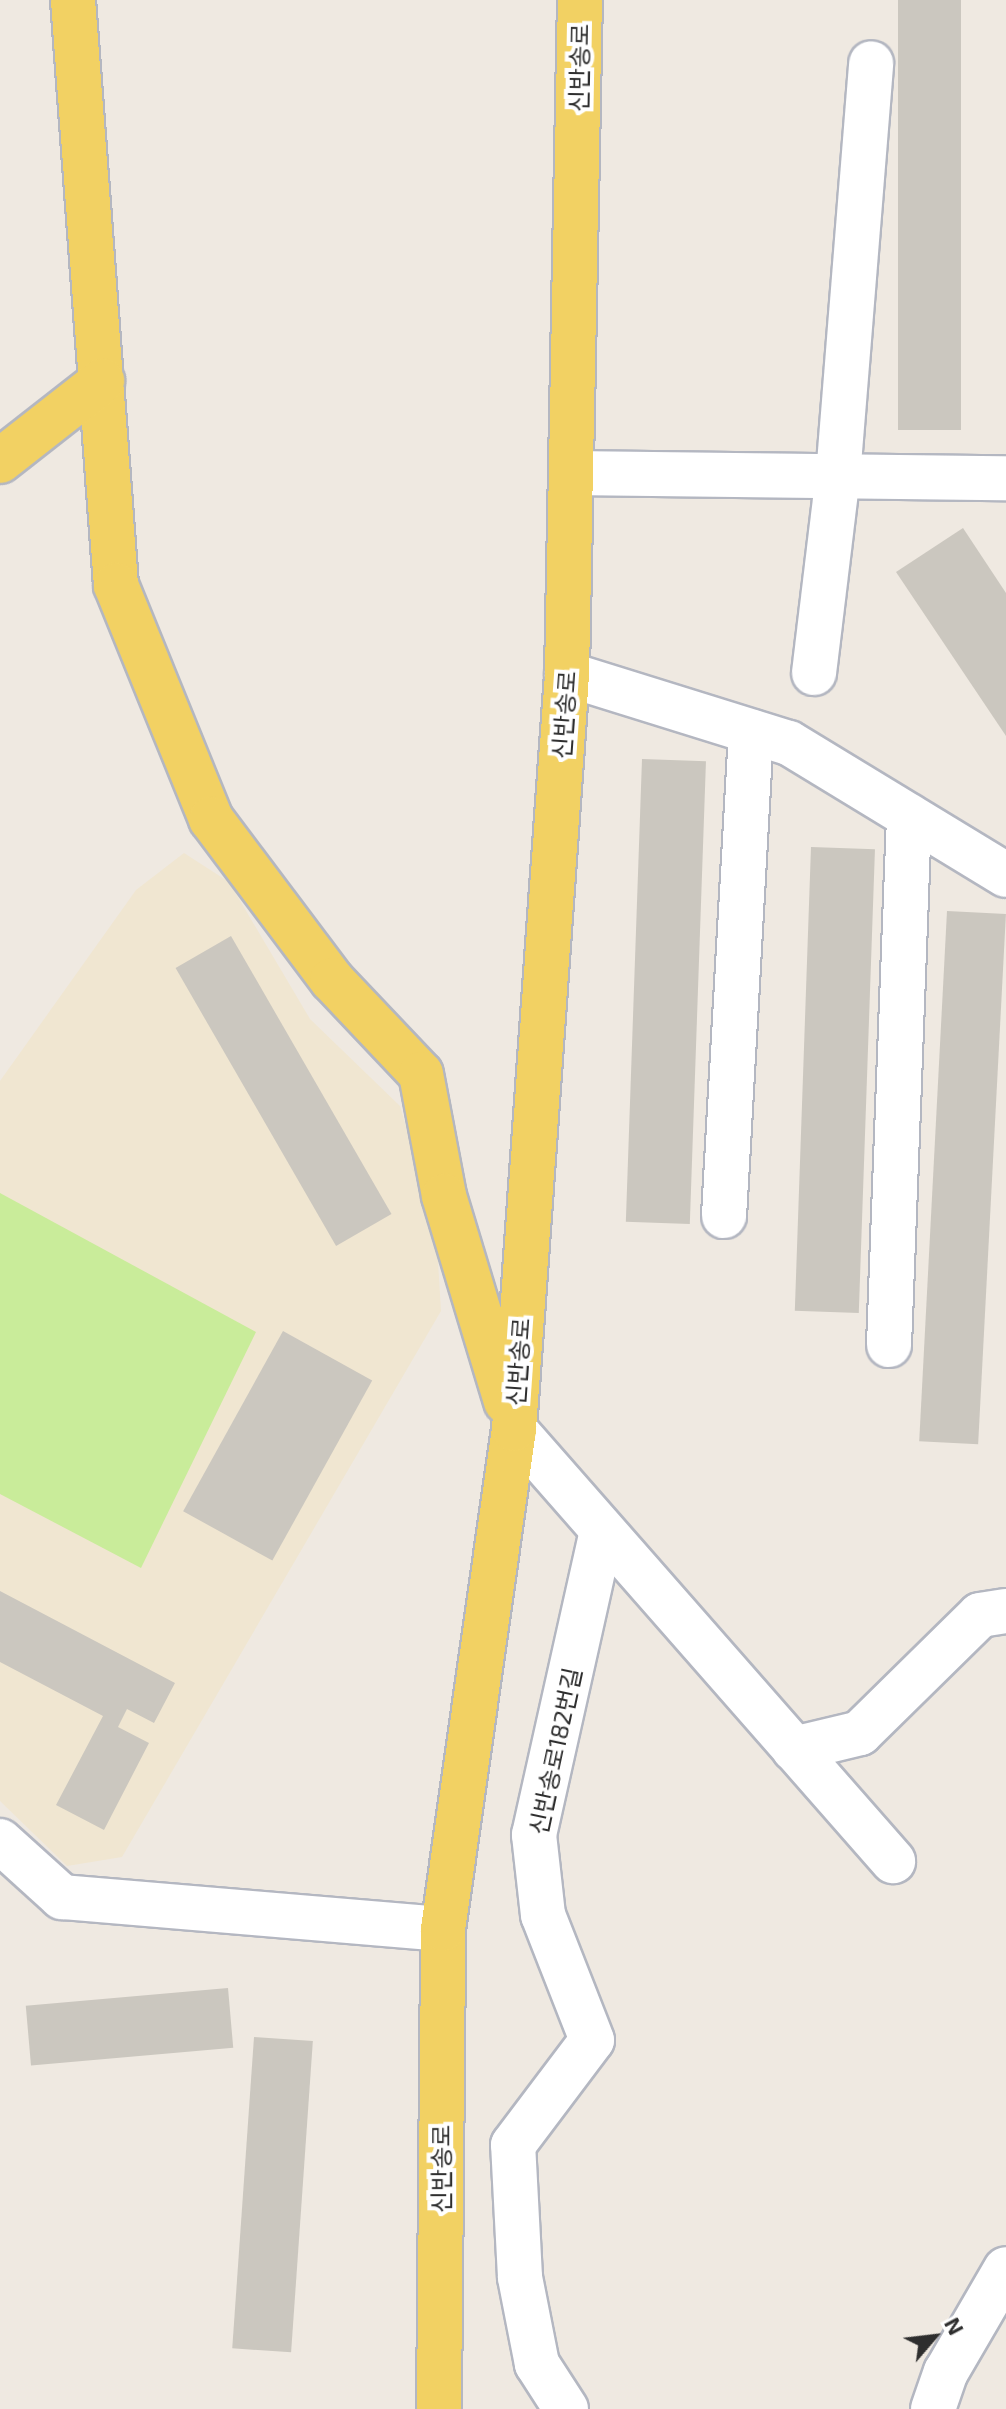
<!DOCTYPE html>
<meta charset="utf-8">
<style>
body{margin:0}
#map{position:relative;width:1006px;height:2409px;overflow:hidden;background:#efe9e1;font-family:"Exo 2","Noto Sans KR",sans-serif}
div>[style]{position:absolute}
.education>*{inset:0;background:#f0e6d1}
.pitch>*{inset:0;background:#c9ec9a}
.building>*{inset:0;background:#cbc7bf;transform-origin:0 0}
.roads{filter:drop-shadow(2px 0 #b4b7c1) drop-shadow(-2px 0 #b4b7c1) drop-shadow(0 2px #b4b7c1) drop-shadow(0 -2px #b4b7c1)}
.minor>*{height:44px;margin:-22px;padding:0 22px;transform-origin:22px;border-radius:22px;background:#fff}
.major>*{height:44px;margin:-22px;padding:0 22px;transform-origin:22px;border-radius:22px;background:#f2d163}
span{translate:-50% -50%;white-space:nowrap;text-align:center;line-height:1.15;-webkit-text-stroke:8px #fff;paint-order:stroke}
.street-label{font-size:24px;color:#2e2e2e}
.north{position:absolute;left:894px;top:2297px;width:80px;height:80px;-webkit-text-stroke:6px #fff;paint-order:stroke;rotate:62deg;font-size:22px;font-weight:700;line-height:32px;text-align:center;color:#2e2e2e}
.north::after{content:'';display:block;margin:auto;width:28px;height:36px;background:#2e2e2e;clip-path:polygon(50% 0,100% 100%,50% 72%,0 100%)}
</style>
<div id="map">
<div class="education">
<div style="clip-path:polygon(184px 853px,229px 882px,310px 1019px,400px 1106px,436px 1229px,441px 1311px,122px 1857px,67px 1866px,0 1801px,0 1081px,136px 890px)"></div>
</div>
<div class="pitch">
<div style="clip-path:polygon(0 1193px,256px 1332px,141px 1568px,0 1494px)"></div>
</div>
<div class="building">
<div style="left:898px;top:0;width:63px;height:430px"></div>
<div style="clip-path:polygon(963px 528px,1006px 593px,1006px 736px,896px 572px)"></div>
<div style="left:642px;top:759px;width:64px;height:463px;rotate:2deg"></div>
<div style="left:811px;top:847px;width:64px;height:464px;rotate:2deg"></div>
<div style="left:947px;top:911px;width:59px;height:531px;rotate:3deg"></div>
<div style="left:231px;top:936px;width:321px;height:64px;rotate:60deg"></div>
<div style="left:283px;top:1331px;width:102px;height:206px;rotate:29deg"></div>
<div style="clip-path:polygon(0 1591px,175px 1683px,154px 1723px,127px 1709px,118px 1727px,149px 1743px,104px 1830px,56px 1805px,103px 1716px,0 1662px)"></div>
<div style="left:228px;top:1988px;width:60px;height:203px;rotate:85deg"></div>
<div style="left:254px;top:2037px;width:59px;height:312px;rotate:4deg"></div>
</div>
<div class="roads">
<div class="minor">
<div style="left:572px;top:473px;width:434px;rotate:0.7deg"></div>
<div style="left:814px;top:673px;width:198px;rotate:-83.1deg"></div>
<div style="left:838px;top:476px;width:414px;rotate:-85.4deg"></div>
<div style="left:567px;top:674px;width:232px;rotate:17.3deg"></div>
<div style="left:789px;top:743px;width:254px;rotate:31.3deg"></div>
<div style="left:724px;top:1216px;width:485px;rotate:-86.8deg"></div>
<div style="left:889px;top:1345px;width:529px;rotate:-87.83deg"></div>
<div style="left:514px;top:1429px;width:575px;rotate:48.74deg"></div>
<div style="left:794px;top:1749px;width:68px;rotate:-13.6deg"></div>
<div style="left:860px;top:1733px;width:168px;rotate:-44.5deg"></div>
<div style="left:980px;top:1615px;width:26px;rotate:-9deg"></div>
<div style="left:0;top:1841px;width:84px;rotate:42.1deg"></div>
<div style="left:62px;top:1897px;width:382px;rotate:4.8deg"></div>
<div style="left:566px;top:2409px;width:54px;rotate:-122.8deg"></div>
<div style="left:537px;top:2364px;width:89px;rotate:-101.1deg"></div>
<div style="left:520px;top:2277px;width:132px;rotate:-93deg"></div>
<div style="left:513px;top:2145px;width:131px;rotate:-53deg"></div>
<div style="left:592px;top:2040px;width:134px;rotate:-111.4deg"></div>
<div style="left:543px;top:1915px;width:81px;rotate:-96.4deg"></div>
<div style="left:534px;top:1835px;width:312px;rotate:-77.4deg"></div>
<div style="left:933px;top:2409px;width:39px;rotate:-71deg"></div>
<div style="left:946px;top:2372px;width:119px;rotate:-59.8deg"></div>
</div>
<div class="major">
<div style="left:73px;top:0;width:587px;rotate:85.8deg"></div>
<div style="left:116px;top:585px;width:253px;rotate:67.9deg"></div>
<div style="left:211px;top:819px;width:201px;rotate:53.1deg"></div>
<div style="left:332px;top:980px;width:129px;rotate:46.6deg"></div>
<div style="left:421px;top:1074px;width:124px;rotate:79.3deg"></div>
<div style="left:444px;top:1196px;width:215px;rotate:73.2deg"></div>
<div style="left:0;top:461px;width:130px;rotate:-38.1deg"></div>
<div style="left:439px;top:2409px;width:480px;rotate:-89.5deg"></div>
<div style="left:443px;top:1929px;width:505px;rotate:-81.92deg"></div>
<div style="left:514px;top:1429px;width:757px;rotate:-85.98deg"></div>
<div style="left:567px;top:674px;width:674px;rotate:-88.9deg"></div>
</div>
</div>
<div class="street-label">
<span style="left:579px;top:68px;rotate:-89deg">신반송로</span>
<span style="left:564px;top:715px;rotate:-86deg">신반송로</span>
<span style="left:518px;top:1362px;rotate:-86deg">신반송로</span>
<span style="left:555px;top:1751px;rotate:-78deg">신반송로182번길</span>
<span style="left:441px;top:2169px;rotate:-90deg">신반송로</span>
</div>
<div class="north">N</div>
</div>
